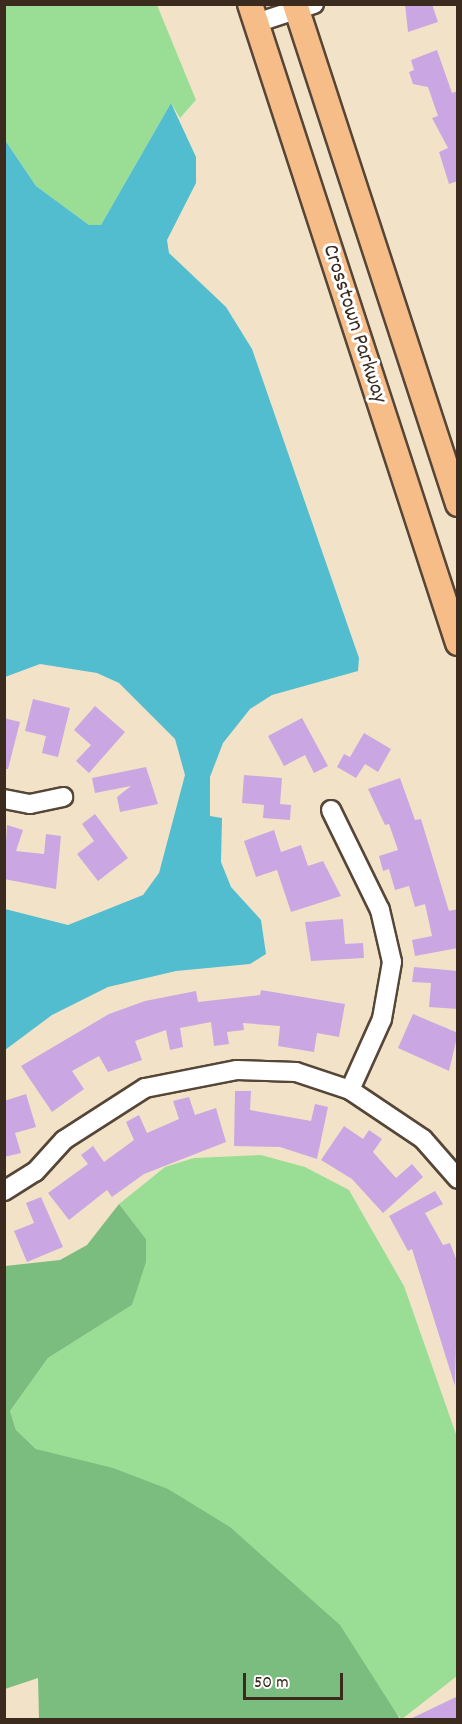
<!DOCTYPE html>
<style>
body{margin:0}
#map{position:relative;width:462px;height:1724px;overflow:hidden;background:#f2e3c8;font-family:Dekko,sans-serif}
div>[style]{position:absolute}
.green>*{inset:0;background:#9ade96}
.forest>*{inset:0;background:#7bbd7f}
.water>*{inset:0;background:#52bdce}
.building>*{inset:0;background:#caa7e2}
.roads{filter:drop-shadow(2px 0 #564638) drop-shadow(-2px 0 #564638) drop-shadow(0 2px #564638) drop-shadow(0 -2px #564638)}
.minor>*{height:18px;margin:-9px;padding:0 9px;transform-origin:9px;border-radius:9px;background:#fff}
.major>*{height:24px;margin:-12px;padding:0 12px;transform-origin:12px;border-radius:12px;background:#f7bd88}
span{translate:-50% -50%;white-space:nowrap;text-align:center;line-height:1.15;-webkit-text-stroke:6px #fff;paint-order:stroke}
.street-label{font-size:22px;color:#3b2a1e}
.frame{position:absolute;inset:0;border:6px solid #3b2a1e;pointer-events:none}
.scale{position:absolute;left:243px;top:1673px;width:100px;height:27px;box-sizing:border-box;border:3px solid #3b2a1e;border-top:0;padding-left:8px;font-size:18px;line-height:21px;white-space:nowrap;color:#3b2a1e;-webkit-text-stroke:4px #fff;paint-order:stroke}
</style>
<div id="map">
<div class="green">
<div style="clip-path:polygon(4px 5px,157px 5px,196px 100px,180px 118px,171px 103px,101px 225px,89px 225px,36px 186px,5px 140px)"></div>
<div style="clip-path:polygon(261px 1155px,305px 1167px,349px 1190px,404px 1286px,457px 1437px,457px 1676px,402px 1719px,386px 1704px,360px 1658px,69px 1459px,36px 1449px,16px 1430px,10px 1411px,48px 1358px,132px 1305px,146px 1239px,119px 1204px,165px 1167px,194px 1158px)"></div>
</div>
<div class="forest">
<div style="clip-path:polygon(119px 1204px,146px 1239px,146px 1262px,132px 1305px,48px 1358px,10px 1411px,16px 1430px,36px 1449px,113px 1468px,168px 1489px,230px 1527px,340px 1625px,400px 1719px,39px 1719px,38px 1678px,5px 1689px,5px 1266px,60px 1260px,87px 1245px)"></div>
</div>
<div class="water">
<div style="clip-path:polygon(171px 103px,196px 157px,196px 183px,167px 240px,169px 253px,226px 307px,252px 349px,359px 658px,358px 671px,272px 695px,250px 709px,223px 743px,210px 777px,210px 816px,222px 818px,221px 862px,231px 887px,261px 920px,266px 954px,250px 964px,176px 971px,108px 987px,52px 1015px,5px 1050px,5px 909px,68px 925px,143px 895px,159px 873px,185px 775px,175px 739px,119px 683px,97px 673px,40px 664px,5px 677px,5px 140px,36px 186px,89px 225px,101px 225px)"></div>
</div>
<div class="building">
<div style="clip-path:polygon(405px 4px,432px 4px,438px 22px,408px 32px)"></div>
<div style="clip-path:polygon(437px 50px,452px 93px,458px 91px,458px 181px,449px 184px,439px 152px,448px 148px,432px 118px,438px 116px,428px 87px,413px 84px,409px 72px,414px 70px,411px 60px)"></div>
<div style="clip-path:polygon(33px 699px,70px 708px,58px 757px,42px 753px,46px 736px,25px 731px)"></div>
<div style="clip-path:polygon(95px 706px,125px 732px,89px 773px,76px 761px,91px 745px,74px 730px)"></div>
<div style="clip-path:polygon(4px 718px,20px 722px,8px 769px,4px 769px)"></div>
<div style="clip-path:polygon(302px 718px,328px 766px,314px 773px,305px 755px,284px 766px,268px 736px)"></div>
<div style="clip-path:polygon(364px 733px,391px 749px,378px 772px,365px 764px,356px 778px,337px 767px,344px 754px,350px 757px)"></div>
<div style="clip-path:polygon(146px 767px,158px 804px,120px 812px,117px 797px,131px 786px,95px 793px,92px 778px)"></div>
<div style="clip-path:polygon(244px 775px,282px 778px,280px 804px,291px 805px,290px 820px,263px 818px,264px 805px,242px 803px)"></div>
<div style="clip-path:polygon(400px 778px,415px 820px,421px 819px,449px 911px,458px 909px,458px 948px,415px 956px,412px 940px,432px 936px,425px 904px,415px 907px,409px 886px,395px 890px,389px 869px,383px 871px,379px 856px,398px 850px,389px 824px,385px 825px,368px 789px)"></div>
<div style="clip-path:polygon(95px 814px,128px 858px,98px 881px,77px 854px,94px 841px,82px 824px)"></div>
<div style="clip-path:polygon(7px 825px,23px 830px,16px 851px,44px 854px,46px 834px,61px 836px,56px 889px,4px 879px)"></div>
<div style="clip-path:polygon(274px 830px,281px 852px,301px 845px,308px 866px,323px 861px,341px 896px,291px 912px,277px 870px,256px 877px,244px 841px)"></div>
<div style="clip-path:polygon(343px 919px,345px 944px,363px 943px,364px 958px,311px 961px,305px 922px)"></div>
<div style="clip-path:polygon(414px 967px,458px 971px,458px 1009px,429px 1007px,431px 983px,412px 982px)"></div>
<div style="clip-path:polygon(261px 990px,345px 1004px,339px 1037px,317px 1033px,314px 1052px,278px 1046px,280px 1026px,243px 1023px,244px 1030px,227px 1032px,229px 1044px,214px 1046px,211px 1022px,180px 1028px,183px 1047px,170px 1050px,166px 1030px,135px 1041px,142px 1060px,108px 1072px,99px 1056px,72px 1071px,84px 1089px,52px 1112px,21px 1066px,109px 1014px,145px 1001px,196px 991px,198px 1002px,260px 995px)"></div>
<div style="clip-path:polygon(413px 1014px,458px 1033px,449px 1071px,398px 1048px)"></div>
<div style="clip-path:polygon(235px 1091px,251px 1091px,250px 1110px,311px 1121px,315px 1104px,328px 1107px,317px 1159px,280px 1147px,234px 1146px)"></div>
<div style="clip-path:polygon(26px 1094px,36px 1127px,15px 1133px,21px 1153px,4px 1157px,4px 1101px)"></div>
<div style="clip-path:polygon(189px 1097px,195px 1115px,216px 1108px,226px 1142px,144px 1174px,112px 1197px,107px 1190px,69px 1220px,48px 1193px,88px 1164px,81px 1155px,93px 1146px,104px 1162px,134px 1140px,126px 1122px,139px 1115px,147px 1133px,179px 1119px,173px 1101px)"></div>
<div style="clip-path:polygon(344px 1126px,363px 1139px,369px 1130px,382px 1139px,373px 1152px,396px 1178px,412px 1164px,423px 1177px,383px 1213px,352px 1179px,321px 1160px)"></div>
<div style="clip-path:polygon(435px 1191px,443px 1204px,425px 1213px,443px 1245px,450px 1243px,458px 1264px,455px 1386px,412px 1249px,408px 1251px,389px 1216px)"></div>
<div style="clip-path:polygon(41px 1197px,63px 1247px,27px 1262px,14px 1231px,34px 1223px,26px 1203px)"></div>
<div style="clip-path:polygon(458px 1696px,458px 1719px,410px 1719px)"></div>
</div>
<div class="roads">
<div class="minor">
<div style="left:256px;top:23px;width:61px;rotate:-18.1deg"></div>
<div style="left:4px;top:799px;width:26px;rotate:11deg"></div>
<div style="left:30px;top:804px;width:34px;rotate:-12deg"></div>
<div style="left:331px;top:810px;width:111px;rotate:63.9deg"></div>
<div style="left:380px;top:910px;width:53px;rotate:77deg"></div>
<div style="left:392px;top:962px;width:58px;rotate:100deg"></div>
<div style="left:382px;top:1019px;width:78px;rotate:114.3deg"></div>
<div style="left:4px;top:1191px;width:36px;rotate:-32deg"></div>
<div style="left:35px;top:1172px;width:43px;rotate:-47.8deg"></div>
<div style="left:64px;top:1140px;width:96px;rotate:-32.7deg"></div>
<div style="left:145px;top:1088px;width:94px;rotate:-11.1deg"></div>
<div style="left:237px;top:1070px;width:59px;rotate:1.9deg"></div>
<div style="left:296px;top:1072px;width:57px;rotate:18.4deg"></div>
<div style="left:350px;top:1090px;width:88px;rotate:33.9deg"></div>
<div style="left:423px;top:1139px;width:53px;rotate:48.8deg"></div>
</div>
<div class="major">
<div style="left:250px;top:4px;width:672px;rotate:71.97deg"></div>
<div style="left:295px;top:4px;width:526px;rotate:71.94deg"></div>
</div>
</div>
<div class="street-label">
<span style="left:354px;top:324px;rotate:72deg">Crosstown Parkway</span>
</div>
<div class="frame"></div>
<div class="scale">50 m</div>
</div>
